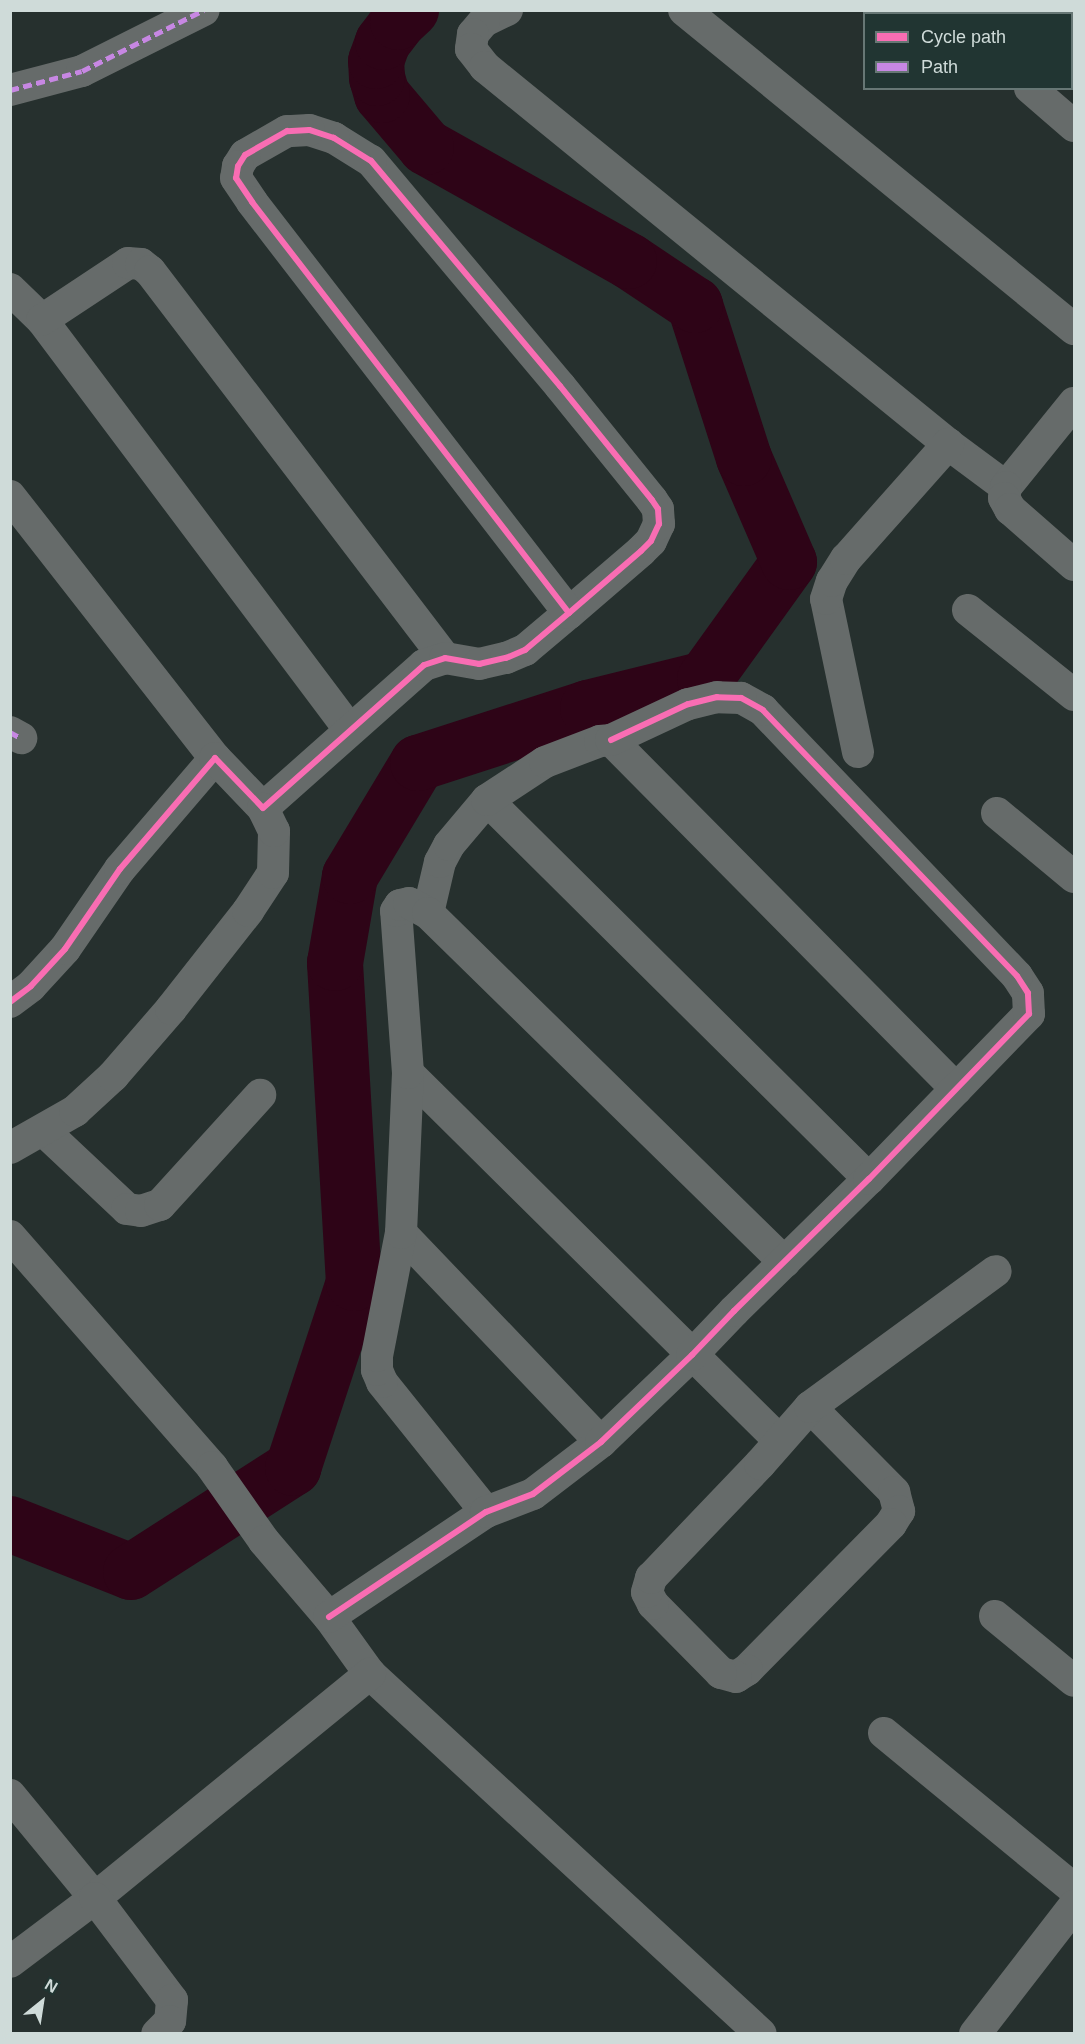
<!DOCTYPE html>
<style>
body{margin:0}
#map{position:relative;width:1085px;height:2044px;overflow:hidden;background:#26302e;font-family:Arial,sans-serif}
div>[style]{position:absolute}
.river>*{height:56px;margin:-28px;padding:0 28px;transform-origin:28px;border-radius:28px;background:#2e0417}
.minor>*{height:32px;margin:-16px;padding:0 16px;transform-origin:16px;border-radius:16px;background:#666b6a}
.quiet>*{height:4.5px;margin-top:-2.25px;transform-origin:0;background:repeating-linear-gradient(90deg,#c787e3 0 9px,transparent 0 13.5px)}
.cycleway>*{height:6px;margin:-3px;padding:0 3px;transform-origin:3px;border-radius:3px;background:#f96db3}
span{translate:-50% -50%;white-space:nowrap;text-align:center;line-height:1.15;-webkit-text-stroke:4.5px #213532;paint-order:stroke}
.frame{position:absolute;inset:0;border:12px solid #cfdbd9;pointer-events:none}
.legend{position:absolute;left:863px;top:12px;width:210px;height:78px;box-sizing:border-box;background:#213532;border:2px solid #677775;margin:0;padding:8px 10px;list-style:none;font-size:18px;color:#cfdbd9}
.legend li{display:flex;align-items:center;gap:12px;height:30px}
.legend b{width:30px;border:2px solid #677775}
.north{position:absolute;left:12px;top:1972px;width:60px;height:60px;-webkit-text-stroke:4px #213532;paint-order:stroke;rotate:30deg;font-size:16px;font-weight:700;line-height:24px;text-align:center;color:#cfdbd9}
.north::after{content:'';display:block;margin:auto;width:21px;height:27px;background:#cfdbd9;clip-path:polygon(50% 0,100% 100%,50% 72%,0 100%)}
</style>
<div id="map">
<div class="river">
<div style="left:10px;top:1524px;width:130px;rotate:21.6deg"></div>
<div style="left:131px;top:1572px;width:193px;rotate:-32.7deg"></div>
<div style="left:293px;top:1468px;width:195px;rotate:-71.8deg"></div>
<div style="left:354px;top:1283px;width:321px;rotate:-93.4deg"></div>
<div style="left:335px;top:963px;width:88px;rotate:-80.2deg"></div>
<div style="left:350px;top:876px;width:132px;rotate:-59deg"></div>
<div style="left:418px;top:763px;width:179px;rotate:-17.9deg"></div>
<div style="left:588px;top:708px;width:121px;rotate:-13.9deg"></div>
<div style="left:705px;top:679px;width:144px;rotate:-54.3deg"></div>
<div style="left:789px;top:562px;width:113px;rotate:-113.4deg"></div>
<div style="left:744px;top:458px;width:161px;rotate:-107.8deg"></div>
<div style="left:695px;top:305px;width:79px;rotate:-146.3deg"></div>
<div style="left:629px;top:261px;width:233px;rotate:-150.7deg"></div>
<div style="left:426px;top:147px;width:68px;rotate:-130.2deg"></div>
<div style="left:382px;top:95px;width:18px;rotate:-106deg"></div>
<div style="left:377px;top:78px;width:17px;rotate:-93deg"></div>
<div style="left:376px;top:61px;width:20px;rotate:-70deg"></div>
<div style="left:383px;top:42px;width:25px;rotate:-53deg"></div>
<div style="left:398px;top:22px;width:18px;rotate:-43deg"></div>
</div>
<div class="minor">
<div style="left:507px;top:10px;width:25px;rotate:154deg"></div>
<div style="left:484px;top:21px;width:17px;rotate:130deg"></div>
<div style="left:473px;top:34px;width:15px;rotate:98deg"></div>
<div style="left:471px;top:49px;width:23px;rotate:52deg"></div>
<div style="left:485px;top:67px;width:597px;rotate:39.15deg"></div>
<div style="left:948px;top:444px;width:72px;rotate:36.6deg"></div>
<div style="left:684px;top:10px;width:504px;rotate:39.28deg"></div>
<div style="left:937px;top:10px;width:5px;rotate:53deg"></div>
<div style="left:1030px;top:88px;width:58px;rotate:40.8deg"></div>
<div style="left:10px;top:90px;width:74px;rotate:-14.8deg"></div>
<div style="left:82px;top:71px;width:136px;rotate:-26.6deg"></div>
<div style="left:10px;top:289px;width:45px;rotate:44.1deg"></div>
<div style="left:42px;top:320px;width:511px;rotate:53.11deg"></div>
<div style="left:42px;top:320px;width:103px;rotate:-33.5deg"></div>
<div style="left:128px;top:263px;width:13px;rotate:4deg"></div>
<div style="left:141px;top:264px;width:11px;rotate:38deg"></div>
<div style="left:150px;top:271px;width:487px;rotate:52.7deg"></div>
<div style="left:1074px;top:403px;width:108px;rotate:129deg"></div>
<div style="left:1006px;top:487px;width:11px;rotate:100deg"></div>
<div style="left:1004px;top:498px;width:13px;rotate:61deg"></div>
<div style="left:1010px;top:509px;width:85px;rotate:41.2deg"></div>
<div style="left:10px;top:496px;width:333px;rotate:52deg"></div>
<div style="left:968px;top:610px;width:136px;rotate:38.7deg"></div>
<div style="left:10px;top:732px;width:13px;rotate:29deg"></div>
<div style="left:858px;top:752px;width:156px;rotate:-101.8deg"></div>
<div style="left:826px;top:599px;width:19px;rotate:-72deg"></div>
<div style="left:832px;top:581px;width:26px;rotate:-58deg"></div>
<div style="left:846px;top:559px;width:154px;rotate:-48.4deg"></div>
<div style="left:487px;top:800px;width:538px;rotate:44.77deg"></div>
<div style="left:997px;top:813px;width:100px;rotate:39.7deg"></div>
<div style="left:428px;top:913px;width:52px;rotate:-76.8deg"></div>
<div style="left:440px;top:862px;width:19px;rotate:-62deg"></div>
<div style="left:449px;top:845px;width:59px;rotate:-49.8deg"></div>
<div style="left:487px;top:800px;width:69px;rotate:-33.2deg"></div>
<div style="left:545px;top:762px;width:59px;rotate:-20.9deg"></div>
<div style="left:600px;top:741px;width:11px;rotate:-5deg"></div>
<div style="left:611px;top:740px;width:491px;rotate:45.3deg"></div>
<div style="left:10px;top:1002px;width:26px;rotate:-37deg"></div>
<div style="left:31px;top:986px;width:50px;rotate:-47.4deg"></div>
<div style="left:65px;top:949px;width:97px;rotate:-55.5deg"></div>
<div style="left:120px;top:869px;width:146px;rotate:-49.4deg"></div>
<div style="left:215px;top:758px;width:69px;rotate:46.2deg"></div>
<div style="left:263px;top:808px;width:215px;rotate:-41.6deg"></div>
<div style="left:424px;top:665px;width:22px;rotate:-18deg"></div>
<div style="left:445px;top:658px;width:35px;rotate:10deg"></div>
<div style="left:479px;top:664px;width:28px;rotate:-13deg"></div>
<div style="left:506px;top:658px;width:21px;rotate:-23deg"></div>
<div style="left:525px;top:650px;width:57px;rotate:-40.1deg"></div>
<div style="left:569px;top:613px;width:95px;rotate:-40.7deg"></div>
<div style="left:641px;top:551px;width:14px;rotate:-45deg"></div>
<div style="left:651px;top:541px;width:19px;rotate:-65deg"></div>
<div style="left:659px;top:524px;width:15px;rotate:-94deg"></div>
<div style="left:658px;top:509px;width:11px;rotate:-124deg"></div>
<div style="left:652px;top:500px;width:146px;rotate:-128.9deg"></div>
<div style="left:560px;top:386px;width:294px;rotate:-130deg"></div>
<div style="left:371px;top:161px;width:44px;rotate:-148.1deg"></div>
<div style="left:334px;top:138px;width:26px;rotate:-162deg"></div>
<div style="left:309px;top:130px;width:22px;rotate:177deg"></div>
<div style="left:287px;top:131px;width:48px;rotate:150.3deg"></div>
<div style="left:245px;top:155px;width:13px;rotate:122deg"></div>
<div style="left:238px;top:166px;width:12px;rotate:99deg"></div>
<div style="left:236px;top:178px;width:29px;rotate:56deg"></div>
<div style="left:252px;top:202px;width:519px;rotate:52.36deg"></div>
<div style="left:408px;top:1073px;width:523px;rotate:44.69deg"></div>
<div style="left:43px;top:1130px;width:115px;rotate:43.2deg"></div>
<div style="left:127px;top:1209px;width:14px;rotate:8deg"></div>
<div style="left:141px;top:1211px;width:20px;rotate:-18deg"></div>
<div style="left:160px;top:1205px;width:149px;rotate:-47.7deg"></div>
<div style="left:10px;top:1148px;width:75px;rotate:-29.6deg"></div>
<div style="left:75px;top:1111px;width:52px;rotate:-42.6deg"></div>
<div style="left:113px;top:1076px;width:89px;rotate:-49.1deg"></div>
<div style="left:171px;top:1009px;width:125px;rotate:-51.8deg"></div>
<div style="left:248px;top:911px;width:45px;rotate:-56.7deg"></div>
<div style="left:273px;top:873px;width:42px;rotate:-88.6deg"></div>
<div style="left:274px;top:831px;width:25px;rotate:-116deg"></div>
<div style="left:401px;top:1233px;width:289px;rotate:46.3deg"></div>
<div style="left:10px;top:1236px;width:307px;rotate:48.8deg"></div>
<div style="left:212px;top:1467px;width:90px;rotate:54.9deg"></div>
<div style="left:264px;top:1541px;width:100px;rotate:49.5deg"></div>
<div style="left:329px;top:1617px;width:70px;rotate:54.3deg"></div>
<div style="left:370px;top:1674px;width:531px;rotate:42.64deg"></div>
<div style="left:810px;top:1407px;width:120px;rotate:45.3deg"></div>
<div style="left:894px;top:1492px;width:20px;rotate:75deg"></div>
<div style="left:899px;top:1511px;width:15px;rotate:122deg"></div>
<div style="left:891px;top:1524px;width:205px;rotate:134.6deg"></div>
<div style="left:747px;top:1670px;width:13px;rotate:148deg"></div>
<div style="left:736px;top:1677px;width:16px;rotate:-165deg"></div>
<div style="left:721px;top:1673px;width:97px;rotate:-134.6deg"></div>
<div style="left:653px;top:1604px;width:13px;rotate:-117deg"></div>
<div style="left:647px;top:1592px;width:15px;rotate:-74deg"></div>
<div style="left:651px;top:1578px;width:158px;rotate:-46.3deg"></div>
<div style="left:760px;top:1464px;width:76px;rotate:-48.7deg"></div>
<div style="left:810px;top:1407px;width:230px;rotate:-36.2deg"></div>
<div style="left:486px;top:1512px;width:166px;rotate:-128.7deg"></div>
<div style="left:382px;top:1382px;width:13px;rotate:-113deg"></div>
<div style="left:377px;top:1370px;width:14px;rotate:-90deg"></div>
<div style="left:377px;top:1356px;width:125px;rotate:-79deg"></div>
<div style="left:401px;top:1233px;width:160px;rotate:-87.5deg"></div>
<div style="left:408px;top:1073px;width:162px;rotate:-94.2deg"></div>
<div style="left:396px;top:911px;width:7px;rotate:-56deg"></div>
<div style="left:400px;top:905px;width:9px;rotate:-13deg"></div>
<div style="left:409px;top:903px;width:21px;rotate:28deg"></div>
<div style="left:428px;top:913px;width:499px;rotate:44.4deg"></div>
<div style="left:995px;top:1616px;width:102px;rotate:39.4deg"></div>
<div style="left:329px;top:1617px;width:189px;rotate:-33.8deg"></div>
<div style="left:486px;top:1512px;width:50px;rotate:-21deg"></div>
<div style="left:533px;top:1494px;width:86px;rotate:-37.4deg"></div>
<div style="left:601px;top:1442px;width:126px;rotate:-43.7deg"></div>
<div style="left:692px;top:1355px;width:61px;rotate:-46.3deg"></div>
<div style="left:734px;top:1311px;width:189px;rotate:-44.4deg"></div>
<div style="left:869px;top:1179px;width:230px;rotate:-45.9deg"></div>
<div style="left:1029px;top:1014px;width:21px;rotate:-93deg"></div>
<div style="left:1028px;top:993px;width:20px;rotate:-123deg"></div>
<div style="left:1017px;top:976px;width:368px;rotate:-133.7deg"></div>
<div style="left:763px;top:710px;width:25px;rotate:-151deg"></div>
<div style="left:741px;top:698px;width:24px;rotate:-178deg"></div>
<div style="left:717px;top:697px;width:30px;rotate:166deg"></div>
<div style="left:688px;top:704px;width:85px;rotate:154.9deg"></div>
<div style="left:884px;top:1733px;width:246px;rotate:39.4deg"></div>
<div style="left:10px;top:1795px;width:134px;rotate:50.5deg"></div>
<div style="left:95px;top:1898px;width:355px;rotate:-39.2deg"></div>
<div style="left:10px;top:1962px;width:106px;rotate:-37deg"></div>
<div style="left:95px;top:1898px;width:128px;rotate:53deg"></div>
<div style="left:172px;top:2000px;width:21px;rotate:95deg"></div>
<div style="left:170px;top:2021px;width:18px;rotate:135deg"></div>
<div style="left:975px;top:2034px;width:162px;rotate:-52.3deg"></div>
</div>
<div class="quiet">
<div style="left:10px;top:90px;width:74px;rotate:-14.8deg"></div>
<div style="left:82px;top:71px;width:136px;rotate:-26.6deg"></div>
<div style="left:10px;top:732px;width:13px;rotate:29deg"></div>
</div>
<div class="cycleway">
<div style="left:10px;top:1002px;width:26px;rotate:-37deg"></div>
<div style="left:31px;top:986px;width:50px;rotate:-47.4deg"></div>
<div style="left:65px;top:949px;width:97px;rotate:-55.5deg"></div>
<div style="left:120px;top:869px;width:146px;rotate:-49.4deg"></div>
<div style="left:215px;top:758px;width:69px;rotate:46.2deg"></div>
<div style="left:263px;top:808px;width:215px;rotate:-41.6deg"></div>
<div style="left:424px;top:665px;width:22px;rotate:-18deg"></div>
<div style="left:445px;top:658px;width:35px;rotate:10deg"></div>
<div style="left:479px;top:664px;width:28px;rotate:-13deg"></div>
<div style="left:506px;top:658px;width:21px;rotate:-23deg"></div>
<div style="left:525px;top:650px;width:57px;rotate:-40.1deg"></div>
<div style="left:569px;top:613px;width:95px;rotate:-40.7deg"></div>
<div style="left:641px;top:551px;width:14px;rotate:-45deg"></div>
<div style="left:651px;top:541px;width:19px;rotate:-65deg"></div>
<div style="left:659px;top:524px;width:15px;rotate:-94deg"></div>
<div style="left:658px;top:509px;width:11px;rotate:-124deg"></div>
<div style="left:652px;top:500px;width:146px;rotate:-128.9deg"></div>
<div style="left:560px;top:386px;width:294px;rotate:-130deg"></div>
<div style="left:371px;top:161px;width:44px;rotate:-148.1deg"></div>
<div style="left:334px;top:138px;width:26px;rotate:-162deg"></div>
<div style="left:309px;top:130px;width:22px;rotate:177deg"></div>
<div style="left:287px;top:131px;width:48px;rotate:150.3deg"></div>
<div style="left:245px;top:155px;width:13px;rotate:122deg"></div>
<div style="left:238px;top:166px;width:12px;rotate:99deg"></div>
<div style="left:236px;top:178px;width:29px;rotate:56deg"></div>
<div style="left:252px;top:202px;width:519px;rotate:52.36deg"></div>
<div style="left:329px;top:1617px;width:189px;rotate:-33.8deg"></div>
<div style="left:486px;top:1512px;width:50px;rotate:-21deg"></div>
<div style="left:533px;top:1494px;width:86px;rotate:-37.4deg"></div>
<div style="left:601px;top:1442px;width:126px;rotate:-43.7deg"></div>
<div style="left:692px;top:1355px;width:61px;rotate:-46.3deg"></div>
<div style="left:734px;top:1311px;width:189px;rotate:-44.4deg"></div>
<div style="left:869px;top:1179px;width:230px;rotate:-45.9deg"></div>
<div style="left:1029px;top:1014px;width:21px;rotate:-93deg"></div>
<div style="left:1028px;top:993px;width:20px;rotate:-123deg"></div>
<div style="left:1017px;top:976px;width:368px;rotate:-133.7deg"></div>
<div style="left:763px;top:710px;width:25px;rotate:-151deg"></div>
<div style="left:741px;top:698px;width:24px;rotate:-178deg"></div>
<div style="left:717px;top:697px;width:30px;rotate:166deg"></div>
<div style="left:688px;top:704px;width:85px;rotate:154.9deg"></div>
</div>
<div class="frame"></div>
<ul class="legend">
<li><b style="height:8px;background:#f96db3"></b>Cycle path</li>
<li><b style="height:8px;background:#c787e3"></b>Path</li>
</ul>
<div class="north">N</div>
</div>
